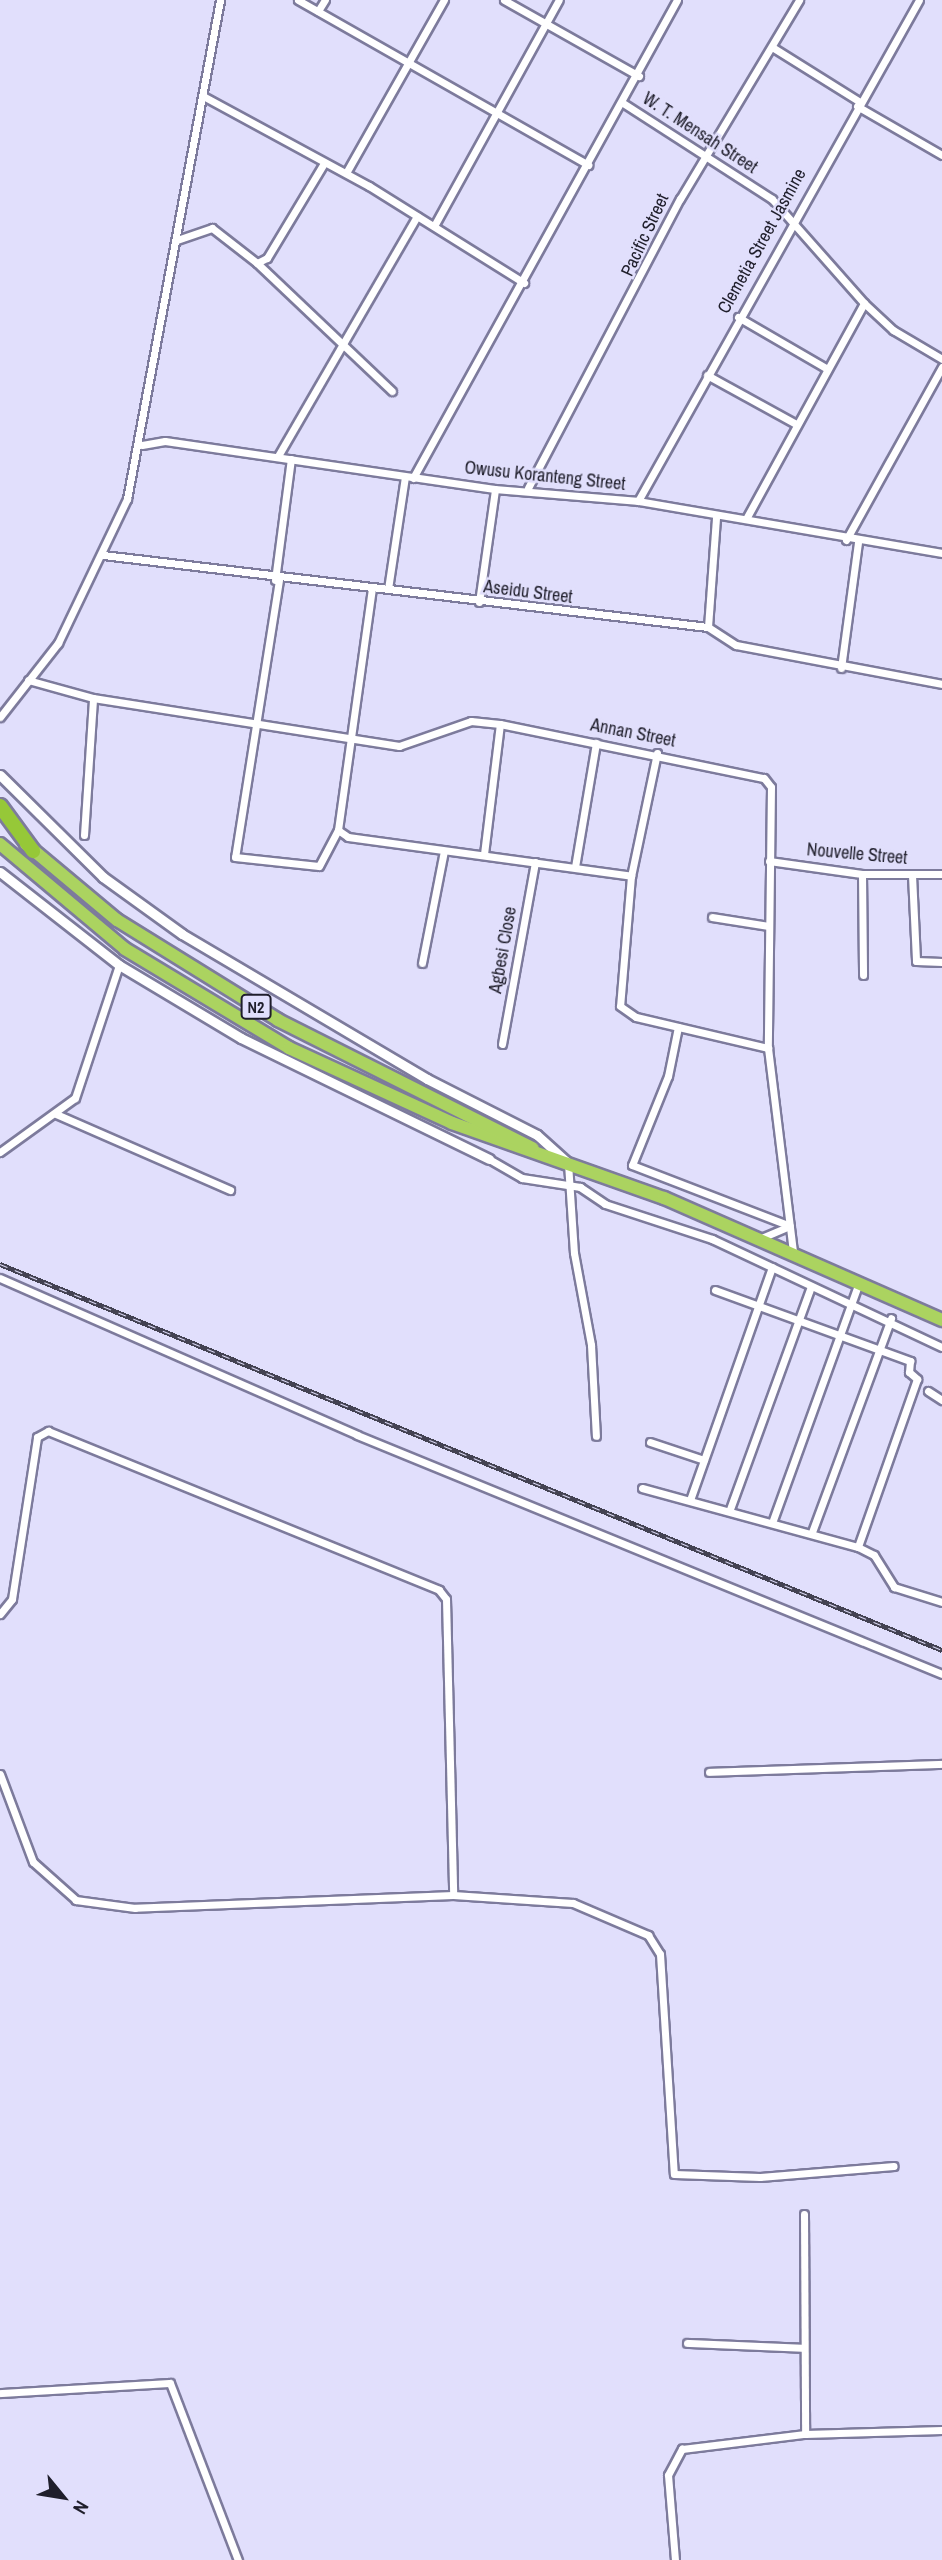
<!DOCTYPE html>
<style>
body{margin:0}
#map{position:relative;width:942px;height:2560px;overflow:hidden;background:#e1dffc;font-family:"Archivo Narrow",sans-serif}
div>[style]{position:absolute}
.roads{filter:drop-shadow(2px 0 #7d7b9c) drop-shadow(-2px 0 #7d7b9c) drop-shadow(0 2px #7d7b9c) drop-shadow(0 -2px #7d7b9c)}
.minor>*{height:7px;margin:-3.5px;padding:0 3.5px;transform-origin:3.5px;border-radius:3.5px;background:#fff}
.tertiary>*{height:9px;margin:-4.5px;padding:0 4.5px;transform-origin:4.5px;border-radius:4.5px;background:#fff}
.trunk>*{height:12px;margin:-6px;padding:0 6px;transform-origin:6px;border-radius:6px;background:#abd360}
.motorway>*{height:14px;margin:-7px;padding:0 7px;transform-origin:7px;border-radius:7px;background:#96c838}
.rail>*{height:5px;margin-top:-2.5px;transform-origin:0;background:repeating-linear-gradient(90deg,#e1dffc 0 8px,#434252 0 16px);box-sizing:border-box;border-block:2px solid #434252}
span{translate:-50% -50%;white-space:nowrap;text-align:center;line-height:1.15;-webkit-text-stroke:5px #e1dffc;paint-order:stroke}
.shield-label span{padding:2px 5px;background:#e1dffc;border:2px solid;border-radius:5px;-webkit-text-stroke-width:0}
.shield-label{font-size:16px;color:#1f1e2b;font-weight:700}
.street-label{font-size:18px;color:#1f1e2b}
.north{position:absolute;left:28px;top:2462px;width:70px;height:70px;-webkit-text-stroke:5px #e1dffc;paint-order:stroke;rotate:120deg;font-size:19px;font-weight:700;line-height:28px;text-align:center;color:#1f1e2b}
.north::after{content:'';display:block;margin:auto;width:24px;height:32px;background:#1f1e2b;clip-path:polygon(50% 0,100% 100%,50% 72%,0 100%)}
</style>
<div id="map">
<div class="roads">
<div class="minor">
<div style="left:298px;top:0;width:334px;rotate:29.6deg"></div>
<div style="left:504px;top:0;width:155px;rotate:29.4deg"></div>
<div style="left:318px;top:11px;width:13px;rotate:-58deg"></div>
<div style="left:772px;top:47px;width:104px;rotate:32deg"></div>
<div style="left:203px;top:96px;width:189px;rotate:28.5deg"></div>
<div style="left:369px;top:186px;width:183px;rotate:32deg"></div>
<div style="left:623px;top:103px;width:177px;rotate:32.8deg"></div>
<div style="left:772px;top:199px;width:139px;rotate:48.5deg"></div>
<div style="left:864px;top:303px;width:40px;rotate:43deg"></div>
<div style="left:893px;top:330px;width:57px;rotate:30.6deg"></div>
<div style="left:857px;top:106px;width:98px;rotate:30deg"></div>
<div style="left:346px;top:173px;width:199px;rotate:-60.5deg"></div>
<div style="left:434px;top:226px;width:258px;rotate:-61.1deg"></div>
<div style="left:177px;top:240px;width:37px;rotate:-19deg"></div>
<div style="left:212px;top:228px;width:57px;rotate:37.9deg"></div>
<div style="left:257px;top:263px;width:11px;rotate:-27deg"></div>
<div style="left:267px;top:258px;width:111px;rotate:-59deg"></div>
<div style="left:257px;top:263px;width:186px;rotate:43.5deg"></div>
<div style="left:738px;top:317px;width:102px;rotate:30.1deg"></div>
<div style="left:707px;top:375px;width:102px;rotate:28.8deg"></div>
<div style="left:142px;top:445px;width:23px;rotate:-10deg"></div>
<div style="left:165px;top:441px;width:333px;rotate:8.3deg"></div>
<div style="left:495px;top:489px;width:144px;rotate:4.8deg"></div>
<div style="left:638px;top:501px;width:308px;rotate:9.7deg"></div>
<div style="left:278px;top:456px;width:277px;rotate:-59.9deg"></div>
<div style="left:413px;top:478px;width:546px;rotate:-61.09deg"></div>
<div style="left:528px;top:488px;width:327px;rotate:-62.3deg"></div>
<div style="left:680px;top:199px;width:232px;rotate:-59.1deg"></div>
<div style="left:638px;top:501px;width:574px;rotate:-60.71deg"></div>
<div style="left:747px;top:517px;width:244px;rotate:-61.3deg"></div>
<div style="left:846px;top:540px;width:198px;rotate:-61deg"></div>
<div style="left:103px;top:555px;width:609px;rotate:6.79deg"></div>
<div style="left:708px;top:627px;width:33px;rotate:33deg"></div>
<div style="left:736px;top:645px;width:210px;rotate:10.7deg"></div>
<div style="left:275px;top:580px;width:122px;rotate:-82.5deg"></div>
<div style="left:279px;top:580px;width:280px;rotate:99deg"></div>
<div style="left:235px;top:857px;width:84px;rotate:6.1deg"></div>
<div style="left:319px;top:866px;width:41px;rotate:-62.2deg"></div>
<div style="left:338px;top:830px;width:244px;rotate:-82deg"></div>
<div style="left:388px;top:589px;width:113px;rotate:-81.4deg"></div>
<div style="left:479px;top:602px;width:114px;rotate:-81.9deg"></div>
<div style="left:708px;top:627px;width:110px;rotate:-85.8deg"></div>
<div style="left:841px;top:668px;width:127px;rotate:-82.3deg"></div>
<div style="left:28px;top:680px;width:67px;rotate:15.5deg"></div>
<div style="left:93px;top:698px;width:310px;rotate:8.9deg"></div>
<div style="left:399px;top:746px;width:76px;rotate:-19.1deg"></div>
<div style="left:471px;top:721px;width:29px;rotate:6deg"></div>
<div style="left:500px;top:724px;width:269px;rotate:11.6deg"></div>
<div style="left:764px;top:778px;width:11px;rotate:52deg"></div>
<div style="left:771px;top:787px;width:261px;rotate:90.7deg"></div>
<div style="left:768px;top:1048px;width:207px;rotate:83deg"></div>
<div style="left:0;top:717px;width:94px;rotate:-51.9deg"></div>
<div style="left:58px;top:643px;width:160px;rotate:-64.4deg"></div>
<div style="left:127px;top:499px;width:508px;rotate:-79.44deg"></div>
<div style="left:657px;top:753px;width:126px;rotate:101.9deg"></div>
<div style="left:631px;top:876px;width:130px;rotate:94.8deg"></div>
<div style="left:620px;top:1006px;width:19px;rotate:35deg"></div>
<div style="left:636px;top:1017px;width:136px;rotate:13.2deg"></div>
<div style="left:338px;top:830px;width:12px;rotate:35deg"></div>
<div style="left:348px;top:837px;width:286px;rotate:7.8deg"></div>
<div style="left:84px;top:835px;width:137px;rotate:-86.2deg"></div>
<div style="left:484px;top:854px;width:131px;rotate:-83deg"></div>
<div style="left:769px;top:861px;width:94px;rotate:8deg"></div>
<div style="left:862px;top:874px;width:80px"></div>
<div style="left:575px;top:867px;width:126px;rotate:-80.4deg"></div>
<div style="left:862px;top:874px;width:101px;rotate:89.4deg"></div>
<div style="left:912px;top:875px;width:86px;rotate:87.3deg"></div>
<div style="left:916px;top:961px;width:26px;rotate:2deg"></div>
<div style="left:712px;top:917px;width:57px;rotate:9.1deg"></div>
<div style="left:422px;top:963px;width:114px;rotate:-78.9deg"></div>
<div style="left:678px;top:1027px;width:50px;rotate:101.5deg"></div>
<div style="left:668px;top:1076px;width:96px;rotate:112deg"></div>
<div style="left:632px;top:1165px;width:169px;rotate:21.1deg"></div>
<div style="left:502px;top:1044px;width:185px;rotate:-79.7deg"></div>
<div style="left:56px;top:1114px;width:190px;rotate:23.6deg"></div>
<div style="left:0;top:1152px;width:92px;rotate:-35.8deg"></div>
<div style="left:75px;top:1098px;width:140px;rotate:-71.7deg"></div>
<div style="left:489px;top:1159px;width:38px;rotate:30deg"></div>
<div style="left:522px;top:1178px;width:59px;rotate:8.8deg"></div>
<div style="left:580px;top:1187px;width:30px;rotate:34deg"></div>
<div style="left:605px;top:1204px;width:113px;rotate:18.1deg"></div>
<div style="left:712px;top:1239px;width:254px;rotate:25.2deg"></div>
<div style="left:568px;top:1163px;width:90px;rotate:86.2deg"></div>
<div style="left:574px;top:1253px;width:94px;rotate:79.5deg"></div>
<div style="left:591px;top:1345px;width:91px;rotate:86.9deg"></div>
<div style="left:759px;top:1239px;width:33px;rotate:-23deg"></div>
<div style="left:0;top:1278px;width:390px;rotate:23.7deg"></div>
<div style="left:357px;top:1435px;width:632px;rotate:22.22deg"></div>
<div style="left:715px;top:1290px;width:208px;rotate:20deg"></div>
<div style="left:910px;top:1361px;width:11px;rotate:95deg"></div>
<div style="left:909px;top:1372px;width:11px;rotate:41deg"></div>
<div style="left:917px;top:1379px;width:178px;rotate:109.4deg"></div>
<div style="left:928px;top:1391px;width:17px;rotate:33deg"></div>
<div style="left:650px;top:1442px;width:57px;rotate:18.4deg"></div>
<div style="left:642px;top:1488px;width:224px;rotate:15.3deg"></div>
<div style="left:858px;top:1547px;width:18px;rotate:27deg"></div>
<div style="left:874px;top:1555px;width:38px;rotate:58deg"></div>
<div style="left:894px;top:1587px;width:50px;rotate:17.4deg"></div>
<div style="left:690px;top:1500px;width:247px;rotate:-70.6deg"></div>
<div style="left:730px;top:1509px;width:237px;rotate:-70deg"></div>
<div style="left:773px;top:1520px;width:252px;rotate:-70.1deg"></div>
<div style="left:812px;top:1532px;width:228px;rotate:-69.7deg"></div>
<div style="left:0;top:1614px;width:19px;rotate:-51deg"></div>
<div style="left:12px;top:1599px;width:164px;rotate:-81.2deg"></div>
<div style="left:37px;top:1437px;width:13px;rotate:-29deg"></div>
<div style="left:48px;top:1431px;width:422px;rotate:22.1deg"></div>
<div style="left:439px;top:1590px;width:11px;rotate:52deg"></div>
<div style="left:446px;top:1599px;width:296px;rotate:88.6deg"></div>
<div style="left:453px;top:1895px;width:318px;rotate:177.7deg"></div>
<div style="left:135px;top:1908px;width:60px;rotate:-172.3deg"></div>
<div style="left:76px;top:1900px;width:57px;rotate:-138.5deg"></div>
<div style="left:33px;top:1862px;width:94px;rotate:-110.6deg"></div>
<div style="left:709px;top:1772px;width:233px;rotate:-2deg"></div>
<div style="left:453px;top:1895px;width:120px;rotate:3.8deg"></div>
<div style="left:573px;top:1903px;width:82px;rotate:23.1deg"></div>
<div style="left:648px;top:1935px;width:22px;rotate:58deg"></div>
<div style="left:660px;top:1954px;width:220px;rotate:86.4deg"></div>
<div style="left:674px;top:2174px;width:86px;rotate:2deg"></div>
<div style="left:760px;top:2177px;width:134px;rotate:-4.7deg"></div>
<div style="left:804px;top:2214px;width:220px;rotate:89.7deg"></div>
<div style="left:687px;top:2343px;width:117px;rotate:2.4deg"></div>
<div style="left:0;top:2393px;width:170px;rotate:-3.4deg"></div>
<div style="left:170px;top:2383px;width:190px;rotate:69deg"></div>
<div style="left:675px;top:2560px;width:85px;rotate:-94.7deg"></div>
<div style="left:668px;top:2475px;width:30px;rotate:-62deg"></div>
<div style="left:682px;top:2449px;width:124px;rotate:-7deg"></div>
<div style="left:805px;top:2434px;width:137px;rotate:-1.7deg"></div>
</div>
<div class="tertiary">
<div style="left:0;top:775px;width:145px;rotate:44.7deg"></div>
<div style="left:103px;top:877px;width:97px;rotate:35.8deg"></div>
<div style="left:182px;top:934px;width:285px;rotate:30.6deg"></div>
<div style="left:427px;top:1079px;width:123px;rotate:27deg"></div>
<div style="left:537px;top:1135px;width:40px;rotate:42deg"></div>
<div style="left:0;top:872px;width:151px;rotate:38deg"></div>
<div style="left:119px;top:965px;width:142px;rotate:30.9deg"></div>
<div style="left:241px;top:1038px;width:276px;rotate:26deg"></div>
</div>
<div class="trunk">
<div style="left:0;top:844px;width:163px;rotate:40deg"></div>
<div style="left:125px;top:949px;width:192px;rotate:31.1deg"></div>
<div style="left:289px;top:1048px;width:179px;rotate:24.7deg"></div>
<div style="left:452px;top:1123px;width:225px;rotate:19.5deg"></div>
<div style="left:664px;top:1198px;width:304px;rotate:23.7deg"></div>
<div style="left:26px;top:844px;width:119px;rotate:39.9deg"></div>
<div style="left:117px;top:920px;width:190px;rotate:31.8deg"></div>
<div style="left:278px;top:1020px;width:285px;rotate:26.7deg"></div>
</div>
<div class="motorway">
<div style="left:0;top:806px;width:56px;rotate:53.7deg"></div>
</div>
</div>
<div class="rail">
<div style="left:0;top:1264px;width:1018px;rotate:22.28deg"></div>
</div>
<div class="shield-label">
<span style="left:256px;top:1007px">N2</span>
</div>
<div class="street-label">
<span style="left:700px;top:133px;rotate:33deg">W. T. Mensah Street</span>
<span style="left:645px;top:235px;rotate:-65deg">Pacific Street</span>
<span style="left:762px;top:241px;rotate:-61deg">Clemetia Street Jasmine</span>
<span style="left:545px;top:476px;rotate:6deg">Owusu Koranteng Street</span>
<span style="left:528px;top:592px;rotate:7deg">Aseidu Street</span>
<span style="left:633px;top:733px;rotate:11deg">Annan Street</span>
<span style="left:857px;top:854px;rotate:5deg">Nouvelle Street</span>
<span style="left:503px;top:950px;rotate:-80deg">Agbesi Close</span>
</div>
<div class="north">N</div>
</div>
